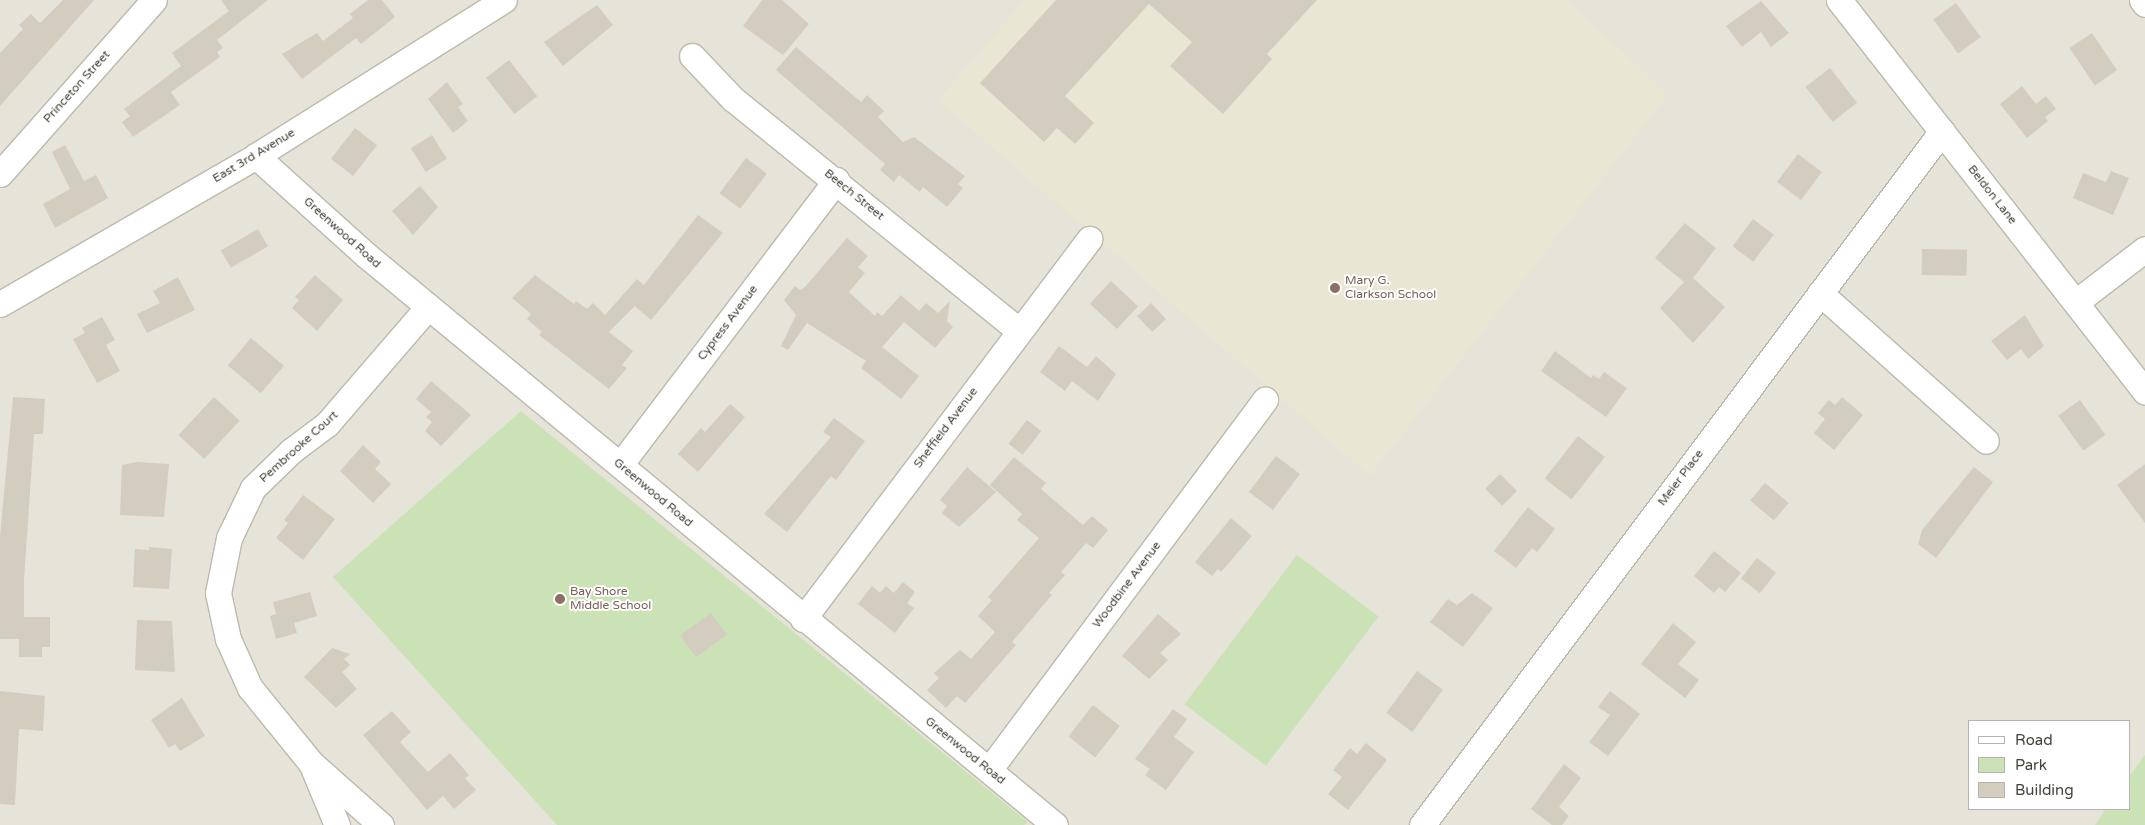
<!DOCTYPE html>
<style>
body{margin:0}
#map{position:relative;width:2145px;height:825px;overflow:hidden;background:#f3f1e9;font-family:"Varela Round",sans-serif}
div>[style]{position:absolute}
.residential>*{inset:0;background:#e6e3d8}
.education>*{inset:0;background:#eae6d4}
.green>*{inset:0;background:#cae2b6;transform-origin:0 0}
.building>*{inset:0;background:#d3cdbf;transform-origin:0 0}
.roads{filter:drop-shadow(1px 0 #bdb9ac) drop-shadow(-1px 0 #bdb9ac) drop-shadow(0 1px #bdb9ac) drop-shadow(0 -1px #bdb9ac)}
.street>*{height:25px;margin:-12.5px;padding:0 12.5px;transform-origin:12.5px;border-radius:12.5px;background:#fff}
.dots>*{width:14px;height:14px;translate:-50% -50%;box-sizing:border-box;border:2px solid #fff;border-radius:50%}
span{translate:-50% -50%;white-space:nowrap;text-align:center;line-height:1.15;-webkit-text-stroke:4px #fff;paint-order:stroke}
.street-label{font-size:12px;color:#454238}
.education-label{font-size:12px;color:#785e54}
.left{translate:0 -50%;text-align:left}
.legend{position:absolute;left:1968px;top:720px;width:162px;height:90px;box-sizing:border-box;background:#fff;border:1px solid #b5b3af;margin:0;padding:6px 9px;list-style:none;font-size:15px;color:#454238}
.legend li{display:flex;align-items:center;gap:10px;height:25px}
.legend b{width:25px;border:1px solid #b5b3af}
</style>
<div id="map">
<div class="residential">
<div style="clip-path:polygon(evenodd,0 0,2145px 0,2145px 825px,0 825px,0 0,1969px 721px,2129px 721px,2129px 809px,1969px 809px,1969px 721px)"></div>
</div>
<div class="education">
<div style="clip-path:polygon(1025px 0,1568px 0,1668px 95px,1370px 476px,938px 100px)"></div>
</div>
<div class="green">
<div style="clip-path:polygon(521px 411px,1028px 822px,1024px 825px,557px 825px,333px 577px)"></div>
<div style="left:1297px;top:555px;width:102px;height:187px;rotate:37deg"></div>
<div style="clip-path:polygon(2145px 755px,2145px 825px,2095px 825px,2106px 809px,2129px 809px,2129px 777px)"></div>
</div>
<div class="building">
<div style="clip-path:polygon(63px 0,94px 0,0 106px,0 53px,23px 29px,19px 25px,31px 14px,40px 23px)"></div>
<div style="clip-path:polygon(221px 0,268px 0,217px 40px,223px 48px,217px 52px,220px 57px,171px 92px,180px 105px,133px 137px,122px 122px,130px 116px,124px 109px,181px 66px,172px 53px,229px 11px)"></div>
<div style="clip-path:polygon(368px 0,382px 0,395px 17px,361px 44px,356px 38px,302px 79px,282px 54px,317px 33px,323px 41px,353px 18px,350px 14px)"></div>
<div style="clip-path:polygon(762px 0,782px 0,809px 24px,783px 55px,743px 26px)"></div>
<div style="clip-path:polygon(1056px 0,1317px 0,1267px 54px,1272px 59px,1223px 114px,1170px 66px,1192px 42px,1149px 4px,1065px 96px,1094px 123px,1075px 144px,1057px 128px,1044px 142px,980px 83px)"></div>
<div style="clip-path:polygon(1761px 1px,1789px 33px,1771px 47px,1761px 32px,1742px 47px,1726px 26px)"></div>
<div style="left:1956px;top:3px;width:42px;height:28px;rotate:54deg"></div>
<div style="clip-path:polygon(597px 5px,613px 25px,563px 66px,544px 42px)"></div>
<div style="left:2092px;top:33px;width:45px;height:27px;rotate:56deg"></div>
<div style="clip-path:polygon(796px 47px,861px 102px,867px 95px,884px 111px,878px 117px,903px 142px,914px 137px,965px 176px,958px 184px,963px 188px,947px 207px,923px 187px,920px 192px,899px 175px,894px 182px,880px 170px,885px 164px,776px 70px)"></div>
<div style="left:509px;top:60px;width:46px;height:29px;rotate:52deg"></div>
<div style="left:1830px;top:68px;width:44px;height:31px;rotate:52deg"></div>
<div style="clip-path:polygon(447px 82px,463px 104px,458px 107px,468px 121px,453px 133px,428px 99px)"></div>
<div style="clip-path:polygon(2022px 86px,2036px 104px,2046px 96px,2056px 109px,2045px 117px,2048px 121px,2027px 138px,2000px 104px)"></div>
<div style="left:355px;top:128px;width:28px;height:39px;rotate:38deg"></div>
<div style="left:432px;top:135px;width:28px;height:25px;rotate:58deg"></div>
<div style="clip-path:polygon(65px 145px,84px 181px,96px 175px,108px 198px,55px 228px,43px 204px,70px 189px,52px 152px)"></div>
<div style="left:1798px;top:154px;width:30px;height:35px;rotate:37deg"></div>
<div style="left:746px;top:158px;width:26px;height:44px;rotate:37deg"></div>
<div style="clip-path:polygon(2111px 171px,2129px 178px,2113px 215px,2073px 198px,2083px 173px,2106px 182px)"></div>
<div style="clip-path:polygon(420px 186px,438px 207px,413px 235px,392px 211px)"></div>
<div style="clip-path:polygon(698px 215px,723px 233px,651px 320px,635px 306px,609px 332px,633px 351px,622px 365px,627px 368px,609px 389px,539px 335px,542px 332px,527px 319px,531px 314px,512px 298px,535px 275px,574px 304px,576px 301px,587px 309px,593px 303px,605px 315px,637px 279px,644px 285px)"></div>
<div style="left:1753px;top:219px;width:26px;height:34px;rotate:37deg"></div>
<div style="clip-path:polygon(1685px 223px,1716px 248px,1693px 278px,1725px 307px,1693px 343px,1660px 308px,1684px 282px,1655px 258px)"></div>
<div style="left:258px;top:229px;width:20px;height:43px;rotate:60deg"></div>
<div style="clip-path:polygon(847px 238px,868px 256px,858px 267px,865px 273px,849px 292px,875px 316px,877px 312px,882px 316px,901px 295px,919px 311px,926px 303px,938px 313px,950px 301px,947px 321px,953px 327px,935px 348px,904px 322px,882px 347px,919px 376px,901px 399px,861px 368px,866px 361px,807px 323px,788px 350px,781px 346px,796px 315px,784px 300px,795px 286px,800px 290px,805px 287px)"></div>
<div style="left:1922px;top:249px;width:45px;height:26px;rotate:1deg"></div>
<div style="clip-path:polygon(315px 275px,343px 300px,317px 331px,292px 308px,299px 300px,295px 297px)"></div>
<div style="clip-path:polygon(178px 277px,195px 310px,147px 333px,137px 314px,160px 303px,153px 291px)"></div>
<div style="left:1111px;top:281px;width:37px;height:31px;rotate:43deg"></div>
<div style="left:1151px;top:303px;width:22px;height:19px;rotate:47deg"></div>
<div style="clip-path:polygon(2025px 315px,2044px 346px,2028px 359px,2021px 349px,2007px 360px,1991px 341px)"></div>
<div style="clip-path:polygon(102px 317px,115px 340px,106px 345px,120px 371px,97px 383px,73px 339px,85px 333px,82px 328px)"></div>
<div style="left:251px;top:338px;width:43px;height:36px;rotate:40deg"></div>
<div style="clip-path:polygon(1059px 346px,1087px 367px,1096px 356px,1116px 374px,1098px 401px,1072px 381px,1065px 391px,1040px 372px)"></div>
<div style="clip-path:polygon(1555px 351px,1591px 378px,1593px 375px,1599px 379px,1604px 372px,1627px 388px,1606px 417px,1541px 371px)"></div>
<div style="clip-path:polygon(431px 381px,471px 415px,441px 446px,425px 431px,432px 422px,426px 417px,431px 412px,416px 399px)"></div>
<div style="clip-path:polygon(13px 397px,45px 399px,43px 434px,34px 434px,24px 579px,24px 617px,50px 617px,50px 647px,42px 647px,42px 657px,19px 657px,19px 639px,0 639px,0 537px)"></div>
<div style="left:214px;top:397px;width:35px;height:52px;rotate:43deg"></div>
<div style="clip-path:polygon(1842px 397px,1863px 415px,1834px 450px,1814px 433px,1825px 419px,1818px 413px,1829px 400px,1835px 405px)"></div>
<div style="left:2080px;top:400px;width:43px;height:27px;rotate:54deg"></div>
<div style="clip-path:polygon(730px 404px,745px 417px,698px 472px,678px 454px,701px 428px,705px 432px)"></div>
<div style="clip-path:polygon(834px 418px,865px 441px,836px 480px,831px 476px,787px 532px,764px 514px,831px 437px,823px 432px)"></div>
<div style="left:1027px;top:420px;width:18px;height:30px;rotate:38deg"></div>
<div style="left:1578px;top:436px;width:34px;height:54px;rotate:38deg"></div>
<div style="clip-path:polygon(363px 445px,381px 462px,375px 469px,391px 484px,373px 503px,340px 471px)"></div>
<div style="left:1276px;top:456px;width:30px;height:45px;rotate:37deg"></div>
<div style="clip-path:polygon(1014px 457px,1046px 483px,1041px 489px,1083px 525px,1092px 516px,1108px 530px,1093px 548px,1086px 543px,1061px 572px,1065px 575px,1049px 593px,1052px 595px,1012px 642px,1016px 645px,965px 703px,957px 696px,946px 708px,927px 690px,939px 678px,934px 673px,960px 650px,971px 659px,995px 632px,978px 616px,992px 600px,988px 597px,1039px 538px,1017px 520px,1022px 514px,990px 485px)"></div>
<div style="clip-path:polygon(137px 462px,169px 464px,164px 517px,120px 515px,122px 465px)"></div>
<div style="clip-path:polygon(2145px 464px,2145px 523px,2117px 485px)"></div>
<div style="clip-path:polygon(967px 467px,996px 492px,959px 527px,942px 513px,947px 506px,940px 500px)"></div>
<div style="clip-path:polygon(1974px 467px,1993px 482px,1936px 558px,1918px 544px,1922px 530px)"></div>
<div style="left:1500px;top:474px;width:24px;height:21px;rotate:45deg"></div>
<div style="left:1765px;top:483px;width:31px;height:23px;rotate:40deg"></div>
<div style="clip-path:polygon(303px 495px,335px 519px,303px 560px,276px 538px,288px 523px,284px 520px)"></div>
<div style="clip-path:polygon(1528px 507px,1555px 529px,1537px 552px,1532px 548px,1516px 568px,1494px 551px)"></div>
<div style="clip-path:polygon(1231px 518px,1252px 536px,1221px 572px,1218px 569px,1212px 576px,1195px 562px)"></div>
<div style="clip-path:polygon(149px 547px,172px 549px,169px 589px,133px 587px,135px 549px,149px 550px)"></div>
<div style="clip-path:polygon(1714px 551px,1741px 573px,1725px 592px,1719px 587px,1714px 593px,1694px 576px)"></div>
<div style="left:1757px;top:558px;width:24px;height:26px;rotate:38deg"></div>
<div style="clip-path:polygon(903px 582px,915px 592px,907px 603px,914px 608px,895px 633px,858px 604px,872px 586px,880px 593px,886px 586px,894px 593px)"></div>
<div style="clip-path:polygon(310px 592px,317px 616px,294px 623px,297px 633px,276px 639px,270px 616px,276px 614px,273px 602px)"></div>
<div style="clip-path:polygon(1472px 593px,1493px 608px,1463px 647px,1430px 622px,1448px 599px,1457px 605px)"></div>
<div style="left:711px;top:613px;width:27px;height:38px;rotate:54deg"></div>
<div style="clip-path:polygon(1158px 614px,1181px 634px,1160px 653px,1168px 660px,1149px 679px,1122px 656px)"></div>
<div style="clip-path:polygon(137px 620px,172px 621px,175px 672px,135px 670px)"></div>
<div style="clip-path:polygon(1673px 623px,1696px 642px,1678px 664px,1699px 680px,1685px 698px,1641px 664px)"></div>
<div style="clip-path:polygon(332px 648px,350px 654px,344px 659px,350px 665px,342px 672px,357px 689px,336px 708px,304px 677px)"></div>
<div style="left:1417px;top:671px;width:32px;height:52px;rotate:36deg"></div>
<div style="clip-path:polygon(0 691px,45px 696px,43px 731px,19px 729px,15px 805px,0 804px)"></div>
<div style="clip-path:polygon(1610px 691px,1640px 714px,1608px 756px,1589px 742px,1610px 715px,1598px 707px)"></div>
<div style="clip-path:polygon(182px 698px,205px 736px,180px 751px,175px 744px,169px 748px,151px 720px)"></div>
<div style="left:1093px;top:705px;width:34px;height:40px;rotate:38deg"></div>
<div style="clip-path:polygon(1173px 709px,1187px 719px,1174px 737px,1194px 752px,1166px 790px,1145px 775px,1150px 769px,1135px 759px)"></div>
<div style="clip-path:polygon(392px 711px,411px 732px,400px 742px,428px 772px,450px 753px,469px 775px,465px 778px,476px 790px,454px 809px,443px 796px,427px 810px,363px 735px)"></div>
<div style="clip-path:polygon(1366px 743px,1387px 760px,1348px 810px,1328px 794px,1342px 777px,1333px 770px,1350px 748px,1357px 754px)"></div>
<div style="clip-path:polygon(1564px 764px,1581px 778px,1559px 807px,1569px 816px,1562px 825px,1552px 825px,1531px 809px)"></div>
</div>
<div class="roads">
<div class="street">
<div style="left:1839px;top:0;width:497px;rotate:52deg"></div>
<div style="left:2142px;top:0;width:5px;rotate:53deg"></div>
<div style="left:692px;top:56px;width:59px;rotate:46.4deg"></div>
<div style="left:733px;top:99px;width:368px;rotate:39deg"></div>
<div style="left:256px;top:156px;width:148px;rotate:42deg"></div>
<div style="left:366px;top:255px;width:894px;rotate:39.6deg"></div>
<div style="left:0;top:174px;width:232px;rotate:-48.5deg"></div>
<div style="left:1820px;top:293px;width:222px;rotate:41.7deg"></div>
<div style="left:2076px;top:302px;width:87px;rotate:-37.5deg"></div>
<div style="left:0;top:304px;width:296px;rotate:-30deg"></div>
<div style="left:256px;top:156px;width:293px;rotate:-32.2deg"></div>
<div style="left:620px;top:465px;width:358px;rotate:-52.8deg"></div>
<div style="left:803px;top:619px;width:476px;rotate:-53deg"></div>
<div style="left:314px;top:770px;width:60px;rotate:67.3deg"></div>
<div style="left:989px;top:770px;width:462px;rotate:-53.3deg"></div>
<div style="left:381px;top:825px;width:94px;rotate:-138.5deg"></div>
<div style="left:311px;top:763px;width:97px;rotate:-129.1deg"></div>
<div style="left:250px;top:688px;width:54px;rotate:-114.2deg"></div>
<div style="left:228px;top:639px;width:47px;rotate:-102.3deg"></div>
<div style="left:218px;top:593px;width:56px;rotate:-78.7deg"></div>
<div style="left:229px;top:538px;width:55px;rotate:-64.4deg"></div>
<div style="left:253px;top:488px;width:53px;rotate:-44.2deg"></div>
<div style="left:291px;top:451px;width:45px;rotate:-36.9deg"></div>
<div style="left:327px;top:424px;width:155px;rotate:-49.2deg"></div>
<div style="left:1422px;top:825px;width:867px;rotate:-53.16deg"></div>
</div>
</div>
<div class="dots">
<div style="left:1335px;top:288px;background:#8d6e63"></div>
<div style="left:560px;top:599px;background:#8d6e63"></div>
</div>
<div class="street-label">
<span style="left:77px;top:87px;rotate:-48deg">Princeton Street</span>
<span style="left:254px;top:156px;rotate:-31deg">East 3rd Avenue</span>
<span style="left:854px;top:195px;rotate:39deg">Beech Street</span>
<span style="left:1992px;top:195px;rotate:52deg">Beldon Lane</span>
<span style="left:342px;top:233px;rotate:42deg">Greenwood Road</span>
<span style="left:728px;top:323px;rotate:-53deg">Cypress Avenue</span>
<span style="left:946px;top:428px;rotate:-53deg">Sheffield Avenue</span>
<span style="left:299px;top:447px;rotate:-42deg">Pembrooke Court</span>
<span style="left:1681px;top:478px;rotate:-53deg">Meier Place</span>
<span style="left:653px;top:493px;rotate:40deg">Greenwood Road</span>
<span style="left:1127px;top:585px;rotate:-53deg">Woodbine Avenue</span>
<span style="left:965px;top:751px;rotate:39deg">Greenwood Road</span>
</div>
<div class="education-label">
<span class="left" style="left:1345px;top:288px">Mary G.<br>Clarkson School</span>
<span class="left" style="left:570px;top:599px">Bay Shore<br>Middle School</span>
</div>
<ul class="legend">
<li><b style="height:6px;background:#fff"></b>Road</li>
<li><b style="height:14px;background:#cae2b6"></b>Park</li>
<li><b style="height:14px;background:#d3cdbf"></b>Building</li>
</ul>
</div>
